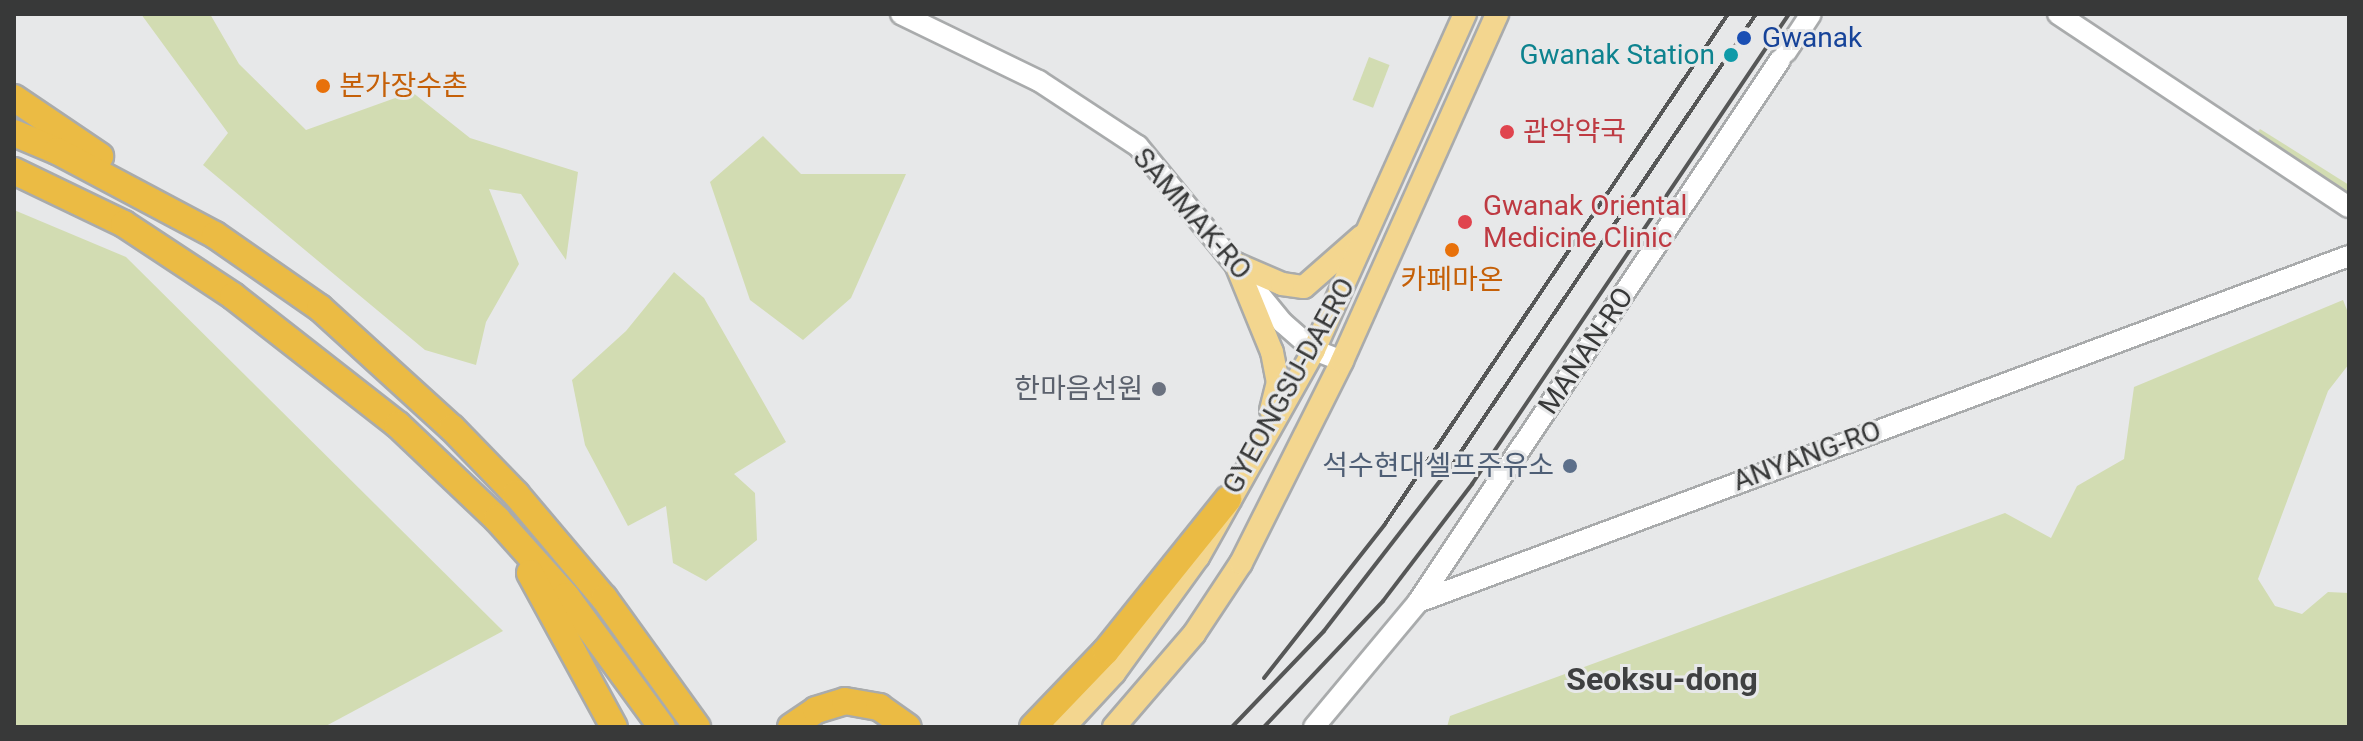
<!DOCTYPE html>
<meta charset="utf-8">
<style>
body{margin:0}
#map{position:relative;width:2363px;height:741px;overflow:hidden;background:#e7e8e9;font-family:Roboto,"Noto Sans KR",sans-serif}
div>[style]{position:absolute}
.green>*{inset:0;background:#d2dcb2;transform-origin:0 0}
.roads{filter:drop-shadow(2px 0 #a9abac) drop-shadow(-2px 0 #a9abac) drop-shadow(0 2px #a9abac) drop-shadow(0 -2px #a9abac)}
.secondary>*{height:20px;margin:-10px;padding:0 10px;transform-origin:10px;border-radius:10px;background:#fff}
.primary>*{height:22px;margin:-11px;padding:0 11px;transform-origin:11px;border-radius:11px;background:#f3d68f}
.highway>*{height:26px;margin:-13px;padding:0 13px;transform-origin:13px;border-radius:13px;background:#ebbb44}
.rail>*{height:4px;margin:-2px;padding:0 2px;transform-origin:2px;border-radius:2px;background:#565757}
.dots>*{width:22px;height:22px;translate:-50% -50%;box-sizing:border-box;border:4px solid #e7e8e9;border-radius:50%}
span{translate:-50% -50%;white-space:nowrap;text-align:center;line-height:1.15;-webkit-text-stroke:6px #e7e8e9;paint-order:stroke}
.transit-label{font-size:28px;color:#164399}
.left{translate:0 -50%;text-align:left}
.culture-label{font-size:28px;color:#0d838f}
.right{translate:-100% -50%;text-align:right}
.food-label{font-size:28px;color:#c56008}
.health-label{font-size:28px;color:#be3a42}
.street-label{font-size:28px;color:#383939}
.worship-label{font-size:28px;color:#5b616d}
.service-label{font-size:28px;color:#4e5e75}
.quarter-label{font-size:32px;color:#3f4041;font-weight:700}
.frame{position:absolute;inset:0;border:16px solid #383939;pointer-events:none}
</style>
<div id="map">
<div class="green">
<div style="clip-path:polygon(141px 14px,210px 14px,239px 64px,306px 130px,412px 92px,470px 138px,578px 172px,566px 260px,521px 194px,489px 189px,519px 264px,486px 322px,476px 365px,425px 350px,203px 165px,228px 133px)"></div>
<div style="left:1369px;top:57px;width:22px;height:46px;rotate:21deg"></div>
<div style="clip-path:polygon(2260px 129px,2349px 185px,2349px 199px,2250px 142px)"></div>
<div style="clip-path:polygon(763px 136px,801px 174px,906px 174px,851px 298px,803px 340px,750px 300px,710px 182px)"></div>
<div style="clip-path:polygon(14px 210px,126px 257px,503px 631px,324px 727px,14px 727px)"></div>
<div style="clip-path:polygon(674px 272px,704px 298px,786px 442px,734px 474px,755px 493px,757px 540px,706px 581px,673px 563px,666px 506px,628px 526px,585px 445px,572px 380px,626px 331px)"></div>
<div style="clip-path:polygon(2343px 300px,2349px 315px,2349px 364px,2328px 391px,2258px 579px,2275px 606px,2302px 614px,2328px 592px,2349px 593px,2349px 727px,1447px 727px,1450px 716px,2005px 513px,2051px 538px,2077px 486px,2124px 459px,2134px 387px)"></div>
</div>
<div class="roads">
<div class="secondary">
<div style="left:901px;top:14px;width:153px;rotate:25.9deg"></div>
<div style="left:1039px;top:81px;width:118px;rotate:33.3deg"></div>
<div style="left:1138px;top:146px;width:229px;rotate:50.7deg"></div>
<div style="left:1283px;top:323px;width:41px;rotate:41.1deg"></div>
<div style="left:1314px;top:350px;width:30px;rotate:21deg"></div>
<div style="left:2058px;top:14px;width:349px;rotate:33.6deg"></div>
<div style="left:1786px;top:52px;width:45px;rotate:-56.7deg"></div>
<div style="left:1418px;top:602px;width:652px;rotate:-56.26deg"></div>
<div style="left:1314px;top:727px;width:163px;rotate:-50.2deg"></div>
<div style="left:1418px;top:602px;width:993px;rotate:-20.39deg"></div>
</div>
<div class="primary">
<div style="left:1236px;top:264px;width:95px;rotate:67.8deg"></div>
<div style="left:1272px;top:352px;width:31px;rotate:79deg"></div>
<div style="left:1278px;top:382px;width:29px;rotate:104deg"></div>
<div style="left:1236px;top:264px;width:50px;rotate:23.5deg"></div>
<div style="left:1282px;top:284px;width:22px;rotate:8deg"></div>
<div style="left:1304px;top:287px;width:77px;rotate:-41.3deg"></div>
<div style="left:1064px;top:727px;width:74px;rotate:-47.2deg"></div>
<div style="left:1114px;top:673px;width:143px;rotate:-54.1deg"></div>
<div style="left:1198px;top:557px;width:237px;rotate:-60.7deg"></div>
<div style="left:1314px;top:350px;width:368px;rotate:-65.8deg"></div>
<div style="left:1114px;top:727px;width:123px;rotate:-49.3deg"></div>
<div style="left:1194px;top:634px;width:85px;rotate:-56.5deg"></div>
<div style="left:1241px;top:563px;width:226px;rotate:-63.4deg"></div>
<div style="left:1342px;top:361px;width:380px;rotate:-65.9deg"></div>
</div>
<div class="highway">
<div style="left:14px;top:98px;width:104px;rotate:34deg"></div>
<div style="left:14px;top:133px;width:47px;rotate:22.7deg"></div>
<div style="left:57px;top:151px;width:179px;rotate:28deg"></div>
<div style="left:215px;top:235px;width:128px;rotate:34.8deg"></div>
<div style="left:320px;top:308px;width:178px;rotate:42.3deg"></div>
<div style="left:452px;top:428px;width:92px;rotate:45.9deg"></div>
<div style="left:516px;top:494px;width:136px;rotate:49.8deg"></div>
<div style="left:604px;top:598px;width:159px;rotate:54.2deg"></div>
<div style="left:14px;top:171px;width:122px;rotate:25.7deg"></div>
<div style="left:124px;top:224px;width:131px;rotate:33.4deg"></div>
<div style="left:233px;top:296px;width:209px;rotate:38deg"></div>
<div style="left:398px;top:425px;width:137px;rotate:43.5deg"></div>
<div style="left:497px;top:519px;width:103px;rotate:48.1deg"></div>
<div style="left:566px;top:596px;width:162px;rotate:53.8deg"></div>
<div style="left:530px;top:573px;width:175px;rotate:61.4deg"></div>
<div style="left:791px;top:727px;width:30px;rotate:-34deg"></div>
<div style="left:816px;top:710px;width:30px;rotate:-17deg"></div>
<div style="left:845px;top:701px;width:35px;rotate:10deg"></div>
<div style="left:879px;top:707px;width:35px;rotate:35deg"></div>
<div style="left:1033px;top:727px;width:105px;rotate:-46.2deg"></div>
<div style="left:1106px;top:651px;width:195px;rotate:-51.2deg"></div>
</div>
</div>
<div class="rail">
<div style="left:1264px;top:678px;width:196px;rotate:-51.8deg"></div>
<div style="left:1385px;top:524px;width:615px;rotate:-56.08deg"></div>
<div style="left:1232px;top:727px;width:133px;rotate:-46.2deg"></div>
<div style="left:1324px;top:631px;width:206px;rotate:-52.3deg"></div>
<div style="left:1450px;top:468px;width:547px;rotate:-56.02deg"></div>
<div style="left:1264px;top:727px;width:173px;rotate:-46.6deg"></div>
<div style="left:1383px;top:601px;width:147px;rotate:-52.7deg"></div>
<div style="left:1472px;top:484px;width:567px;rotate:-56deg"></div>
</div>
<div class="dots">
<div style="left:1744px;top:38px;background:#1a4fb4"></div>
<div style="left:1731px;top:55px;background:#0f9aa8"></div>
<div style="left:323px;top:86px;background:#e8710a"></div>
<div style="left:1507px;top:132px;background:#e0444e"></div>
<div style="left:1465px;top:222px;background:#e0444e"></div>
<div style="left:1452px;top:250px;background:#e8710a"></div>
<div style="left:1159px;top:389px;background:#6b7280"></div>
<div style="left:1570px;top:466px;background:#5c6f8a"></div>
</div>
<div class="transit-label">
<span class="left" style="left:1762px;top:38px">Gwanak</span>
</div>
<div class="culture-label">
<span class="right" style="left:1715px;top:55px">Gwanak Station</span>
</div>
<div class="food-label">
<span class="left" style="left:339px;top:86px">본가장수촌</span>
<span style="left:1452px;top:280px">카페마온</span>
</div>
<div class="health-label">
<span class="left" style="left:1523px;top:132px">관악약국</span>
<span class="left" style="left:1483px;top:222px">Gwanak Oriental<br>Medicine Clinic</span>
</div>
<div class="street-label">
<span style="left:1192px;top:214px;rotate:49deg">SAMMAK-RO</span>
<span style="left:1586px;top:351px;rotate:-56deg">MANAN-RO</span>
<span style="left:1289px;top:386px;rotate:-61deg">GYEONGSU-DAERO</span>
<span style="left:1807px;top:456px;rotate:-20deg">ANYANG-RO</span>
</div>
<div class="worship-label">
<span class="right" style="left:1143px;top:389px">한마음선원</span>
</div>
<div class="service-label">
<span class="right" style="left:1554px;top:466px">석수현대셀프주유소</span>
</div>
<div class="quarter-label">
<span style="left:1662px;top:679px">Seoksu-dong</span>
</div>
<div class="frame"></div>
</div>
